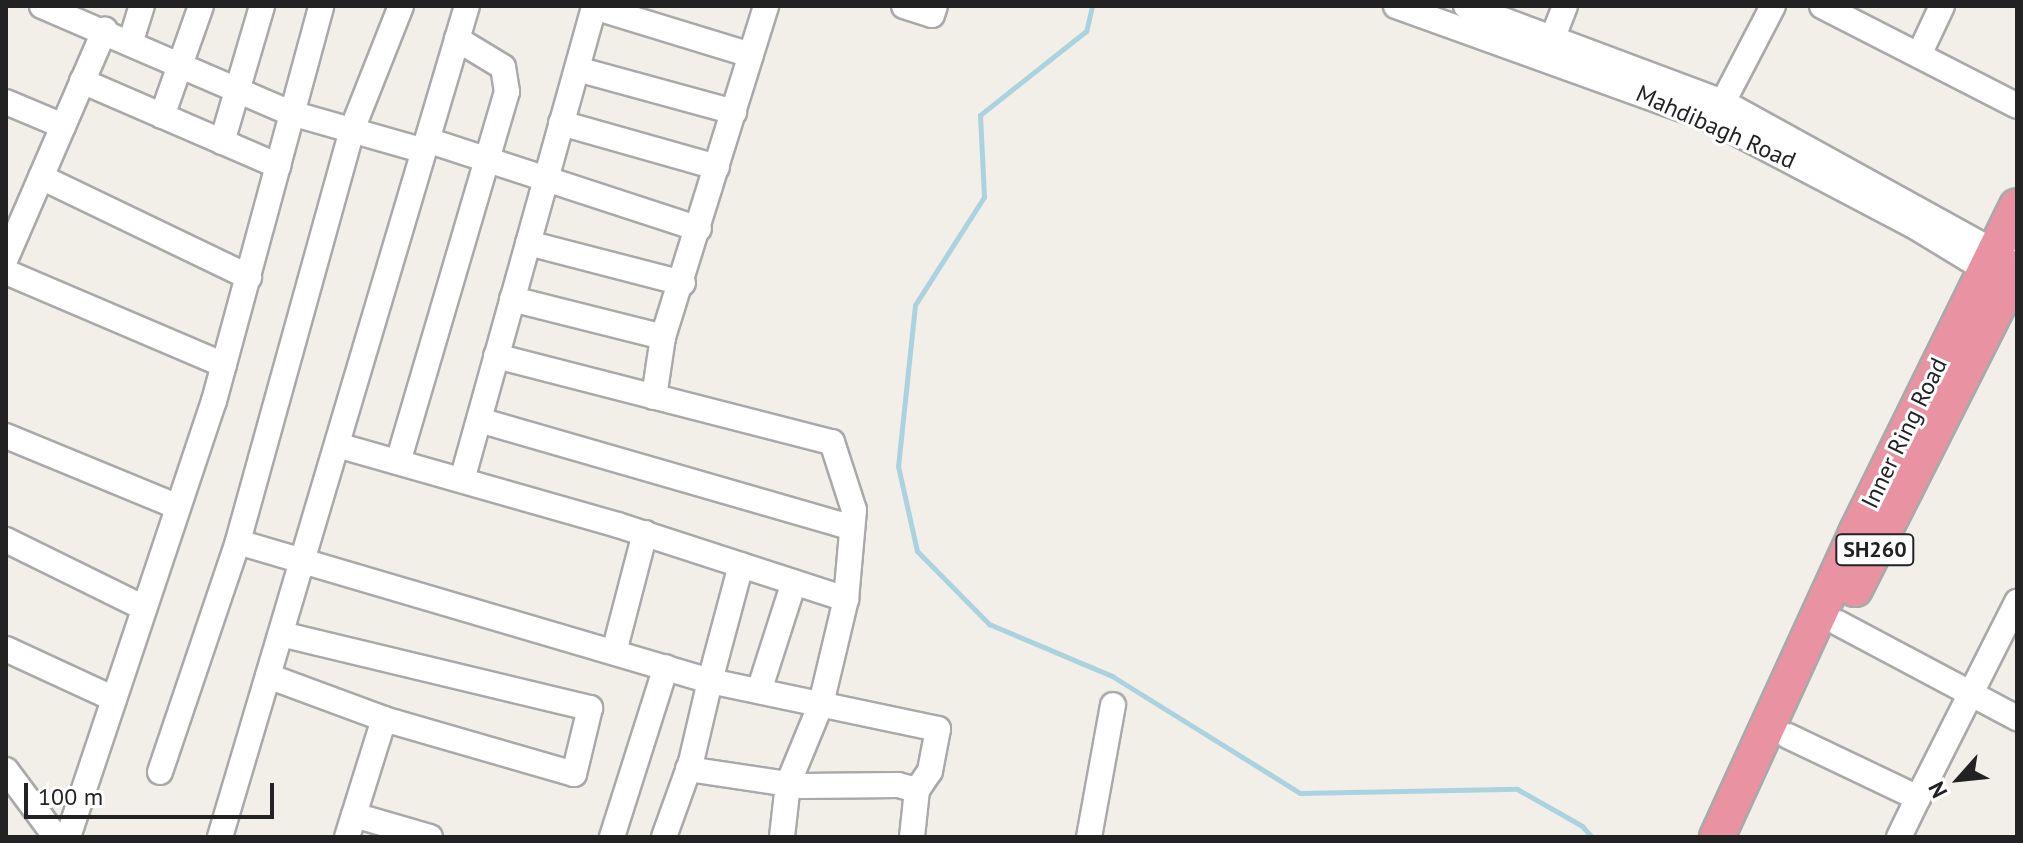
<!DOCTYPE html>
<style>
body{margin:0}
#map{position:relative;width:2023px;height:843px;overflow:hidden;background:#f2efe9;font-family:"PT Sans",sans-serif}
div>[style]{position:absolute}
.stream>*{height:5px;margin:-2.5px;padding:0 2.5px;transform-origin:2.5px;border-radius:2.5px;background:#aad3df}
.roads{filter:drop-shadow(2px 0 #a9a9a9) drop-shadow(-2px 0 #a9a9a9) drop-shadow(0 2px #a9a9a9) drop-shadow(0 -2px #a9a9a9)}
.minor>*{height:24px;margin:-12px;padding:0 12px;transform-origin:12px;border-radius:12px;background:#fff}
.highway>*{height:34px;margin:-17px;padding:0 17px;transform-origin:17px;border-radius:17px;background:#e892a2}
span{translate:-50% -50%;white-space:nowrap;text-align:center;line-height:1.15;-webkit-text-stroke:6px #fff;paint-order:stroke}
.shield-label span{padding:2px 6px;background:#fff;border:2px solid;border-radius:6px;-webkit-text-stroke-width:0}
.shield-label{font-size:22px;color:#222;font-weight:700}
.street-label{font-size:24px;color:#222}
.frame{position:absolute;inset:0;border:8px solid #222;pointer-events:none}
.north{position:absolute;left:1919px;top:739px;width:80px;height:80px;-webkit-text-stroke:6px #fff;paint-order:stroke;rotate:243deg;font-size:22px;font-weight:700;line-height:32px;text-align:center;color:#222}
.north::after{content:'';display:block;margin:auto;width:28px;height:36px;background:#222;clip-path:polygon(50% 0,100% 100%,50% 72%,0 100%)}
.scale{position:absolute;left:24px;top:783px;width:250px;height:36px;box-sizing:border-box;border:4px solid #222;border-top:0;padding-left:10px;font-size:24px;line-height:28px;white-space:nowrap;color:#222;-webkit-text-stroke:6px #fff;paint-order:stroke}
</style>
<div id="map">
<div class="stream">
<div style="left:1092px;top:6px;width:26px;rotate:103deg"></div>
<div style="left:1086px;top:31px;width:135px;rotate:141.6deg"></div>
<div style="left:980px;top:115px;width:82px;rotate:87.2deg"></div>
<div style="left:984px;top:197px;width:128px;rotate:122.6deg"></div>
<div style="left:915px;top:305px;width:162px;rotate:96deg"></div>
<div style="left:898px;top:466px;width:87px;rotate:77.4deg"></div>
<div style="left:917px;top:551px;width:103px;rotate:45.4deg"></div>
<div style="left:989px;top:624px;width:134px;rotate:22.9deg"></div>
<div style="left:1112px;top:676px;width:221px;rotate:31.9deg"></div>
<div style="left:1300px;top:793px;width:217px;rotate:-1.1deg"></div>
<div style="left:1517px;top:789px;width:75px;rotate:29.6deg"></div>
<div style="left:1582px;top:826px;width:15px;rotate:48deg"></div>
</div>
<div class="roads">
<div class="minor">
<div style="left:42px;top:6px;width:271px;rotate:23.3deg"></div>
<div style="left:291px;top:113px;width:138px;rotate:15.9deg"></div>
<div style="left:401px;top:6px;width:133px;rotate:111.6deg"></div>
<div style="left:352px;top:130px;width:427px;rotate:105.5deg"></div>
<div style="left:238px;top:542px;width:492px;rotate:16.4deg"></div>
<div style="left:710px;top:681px;width:83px;rotate:103.2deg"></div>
<div style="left:691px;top:762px;width:80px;rotate:109.8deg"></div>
<div style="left:904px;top:6px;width:29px;rotate:18deg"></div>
<div style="left:932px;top:15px;width:9px;rotate:-72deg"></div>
<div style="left:1396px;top:6px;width:336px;rotate:19.8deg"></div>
<div style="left:1712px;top:120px;width:228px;rotate:27.7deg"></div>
<div style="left:1914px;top:226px;width:98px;rotate:31.3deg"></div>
<div style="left:1466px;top:6px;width:274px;rotate:20.5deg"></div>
<div style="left:1723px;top:102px;width:323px;rotate:28.9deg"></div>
<div style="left:1822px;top:6px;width:219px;rotate:27.1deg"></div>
<div style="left:594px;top:7px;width:164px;rotate:17deg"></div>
<div style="left:131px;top:41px;width:37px;rotate:-73deg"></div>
<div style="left:1547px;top:52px;width:49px;rotate:-68.6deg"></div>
<div style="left:1919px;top:55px;width:54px;rotate:-64.9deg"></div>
<div style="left:577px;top:69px;width:163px;rotate:15.3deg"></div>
<div style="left:82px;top:81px;width:214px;rotate:23.4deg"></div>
<div style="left:6px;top:102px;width:62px;rotate:22.8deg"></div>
<div style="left:1723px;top:102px;width:108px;rotate:-62.5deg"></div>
<div style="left:162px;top:116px;width:117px;rotate:-70.5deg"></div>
<div style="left:561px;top:123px;width:162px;rotate:15.8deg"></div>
<div style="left:427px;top:140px;width:286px;rotate:18.1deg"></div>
<div style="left:222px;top:142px;width:142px;rotate:-73.6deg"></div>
<div style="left:41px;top:177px;width:231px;rotate:25.7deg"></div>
<div style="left:528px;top:243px;width:160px;rotate:14.5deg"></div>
<div style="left:6px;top:258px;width:249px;rotate:-66.6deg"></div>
<div style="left:6px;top:272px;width:237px;rotate:23.1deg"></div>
<div style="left:512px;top:299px;width:156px;rotate:14.1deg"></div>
<div style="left:663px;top:337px;width:347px;rotate:-72.7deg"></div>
<div style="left:496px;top:356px;width:347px;rotate:14.4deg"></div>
<div style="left:832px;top:442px;width:71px;rotate:72.1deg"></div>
<div style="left:854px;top:510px;width:89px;rotate:95.1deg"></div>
<div style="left:654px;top:397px;width:61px;rotate:-81.5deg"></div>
<div style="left:479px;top:420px;width:388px;rotate:16.1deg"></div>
<div style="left:6px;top:436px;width:186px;rotate:22.4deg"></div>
<div style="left:337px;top:445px;width:292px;rotate:15.9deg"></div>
<div style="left:618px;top:525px;width:240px;rotate:18deg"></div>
<div style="left:846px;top:599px;width:108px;rotate:103.4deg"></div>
<div style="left:821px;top:704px;width:87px;rotate:112.4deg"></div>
<div style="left:788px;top:784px;width:53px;rotate:96.5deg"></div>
<div style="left:398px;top:462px;width:386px;rotate:-73.6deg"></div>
<div style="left:507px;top:92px;width:25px;rotate:-99deg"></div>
<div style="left:503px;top:67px;width:54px;rotate:-148.7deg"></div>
<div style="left:462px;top:480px;width:492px;rotate:-74.4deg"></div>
<div style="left:6px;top:540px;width:154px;rotate:26.2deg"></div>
<div style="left:741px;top:565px;width:120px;rotate:105deg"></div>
<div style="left:710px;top:681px;width:233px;rotate:11.9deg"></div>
<div style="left:938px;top:729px;width:43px;rotate:100.8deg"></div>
<div style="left:930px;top:771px;width:23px;rotate:124deg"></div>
<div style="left:917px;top:790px;width:47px;rotate:96.1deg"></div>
<div style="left:1838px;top:623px;width:203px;rotate:28deg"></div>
<div style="left:281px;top:634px;width:318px;rotate:13.5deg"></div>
<div style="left:590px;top:708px;width:68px;rotate:103.6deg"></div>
<div style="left:574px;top:774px;width:198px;rotate:-163.9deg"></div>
<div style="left:6px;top:649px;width:119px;rotate:24.8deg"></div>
<div style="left:614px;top:652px;width:123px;rotate:-75.4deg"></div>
<div style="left:268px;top:676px;width:124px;rotate:20.3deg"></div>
<div style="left:384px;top:719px;width:124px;rotate:107.4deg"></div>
<div style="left:759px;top:691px;width:114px;rotate:-72.2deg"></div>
<div style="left:1788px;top:736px;width:144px;rotate:25.5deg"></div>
<div style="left:1918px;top:798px;width:220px;rotate:-63.2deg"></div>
<div style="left:688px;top:769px;width:115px;rotate:8.5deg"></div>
<div style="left:802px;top:786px;width:96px;rotate:-0.6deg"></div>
<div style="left:898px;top:785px;width:20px;rotate:15deg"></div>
<div style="left:6px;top:770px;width:84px;rotate:53.3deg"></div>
<div style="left:160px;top:772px;width:243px;rotate:-71.3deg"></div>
<div style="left:354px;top:815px;width:79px;rotate:16.1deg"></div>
<div style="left:68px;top:837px;width:460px;rotate:-71.5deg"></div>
<div style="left:214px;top:401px;width:409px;rotate:-74.8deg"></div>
<div style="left:220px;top:837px;width:867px;rotate:-73.45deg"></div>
<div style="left:612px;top:837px;width:178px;rotate:-72.4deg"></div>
<div style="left:1089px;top:837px;width:134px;rotate:-79.7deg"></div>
<div style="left:1899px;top:837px;width:43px;rotate:-64deg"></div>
</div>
<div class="highway">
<div style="left:1855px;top:589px;width:360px;rotate:-63.2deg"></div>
<div style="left:1717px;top:837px;width:334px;rotate:-65.4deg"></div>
<div style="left:1856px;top:533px;width:364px;rotate:-63.8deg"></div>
</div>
</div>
<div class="shield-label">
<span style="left:1875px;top:550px">SH260</span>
</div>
<div class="street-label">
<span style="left:1716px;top:127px;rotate:24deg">Mahdibagh Road</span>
<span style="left:1904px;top:433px;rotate:-64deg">Inner Ring Road</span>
</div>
<div class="frame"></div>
<div class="north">N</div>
<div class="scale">100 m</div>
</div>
